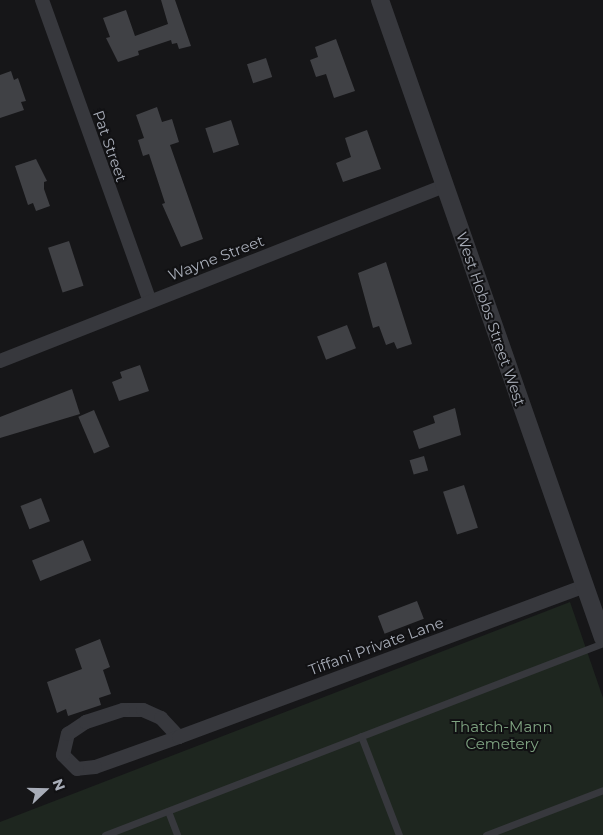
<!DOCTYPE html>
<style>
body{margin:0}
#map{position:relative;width:603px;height:835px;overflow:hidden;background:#161618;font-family:Montserrat,sans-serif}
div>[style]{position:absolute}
.green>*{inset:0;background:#1e261f}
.building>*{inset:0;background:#404145;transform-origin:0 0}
.service>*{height:7px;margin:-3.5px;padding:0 3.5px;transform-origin:3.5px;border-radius:3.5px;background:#37383d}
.minor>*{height:14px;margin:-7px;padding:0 7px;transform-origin:7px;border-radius:7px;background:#37383d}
.tertiary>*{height:18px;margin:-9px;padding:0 9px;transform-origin:9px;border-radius:9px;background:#37383d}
span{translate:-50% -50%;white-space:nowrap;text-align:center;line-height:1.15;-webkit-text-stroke:4px #111113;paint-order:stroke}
.street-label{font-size:15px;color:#a8adb8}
.park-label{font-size:15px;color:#7fa381}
.north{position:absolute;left:20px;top:765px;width:50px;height:50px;-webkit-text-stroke:4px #111113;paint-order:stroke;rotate:69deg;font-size:14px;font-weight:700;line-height:20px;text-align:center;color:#a8adb8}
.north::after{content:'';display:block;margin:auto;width:18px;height:22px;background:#a8adb8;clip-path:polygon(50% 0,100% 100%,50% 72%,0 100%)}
</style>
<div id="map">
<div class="green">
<div style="clip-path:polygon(570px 602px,603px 698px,603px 835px,0 835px,0 822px)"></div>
</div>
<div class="building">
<div style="clip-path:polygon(161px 0,175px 0,191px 46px,179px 49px,177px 43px,172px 44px,171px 40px,138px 51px,139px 55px,118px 62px,106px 38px,110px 37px,103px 18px,126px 10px,135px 36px,168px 24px)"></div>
<div style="clip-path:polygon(336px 39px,355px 91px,334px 98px,326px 74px,316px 77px,310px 60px,318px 57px,315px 47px)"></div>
<div style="left:266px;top:58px;width:20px;height:20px;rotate:72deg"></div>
<div style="clip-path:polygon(11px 71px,14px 80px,18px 78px,26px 101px,21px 102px,24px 110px,0 118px,0 75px)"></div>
<div style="clip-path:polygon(157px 107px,162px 122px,172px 119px,179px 142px,170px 145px,203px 239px,181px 247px,162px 204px,165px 203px,149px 154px,143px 156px,138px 140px,144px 138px,136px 115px)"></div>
<div style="left:231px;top:120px;width:26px;height:27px;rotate:72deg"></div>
<div style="clip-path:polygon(367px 130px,381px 169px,343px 182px,336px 163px,351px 157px,345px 138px)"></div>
<div style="clip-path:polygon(36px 159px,47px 181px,44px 182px,44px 189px,50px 206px,36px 211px,33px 203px,28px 205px,15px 166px)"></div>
<div style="left:69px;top:241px;width:47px;height:22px;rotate:72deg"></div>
<div style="clip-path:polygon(386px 262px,412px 344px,397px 349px,394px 342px,386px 345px,379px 326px,373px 328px,358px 273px)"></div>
<div style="left:347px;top:325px;width:25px;height:32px;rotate:69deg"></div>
<div style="clip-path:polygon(140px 365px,149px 391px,119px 401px,112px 382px,122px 378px,120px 372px)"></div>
<div style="clip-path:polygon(72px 389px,80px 414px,0 438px,0 417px)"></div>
<div style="clip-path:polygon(455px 408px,461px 435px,419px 449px,413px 431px,435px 423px,433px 416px)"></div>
<div style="left:94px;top:410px;width:40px;height:17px;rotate:67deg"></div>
<div style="left:424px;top:456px;width:15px;height:15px;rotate:74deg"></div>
<div style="left:464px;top:485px;width:45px;height:22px;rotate:72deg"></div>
<div style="left:41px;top:498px;width:25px;height:22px;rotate:69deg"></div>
<div style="left:83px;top:540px;width:22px;height:55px;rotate:68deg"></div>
<div style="left:417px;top:601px;width:19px;height:42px;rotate:69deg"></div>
<div style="clip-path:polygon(100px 639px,110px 667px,103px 670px,111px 694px,99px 698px,101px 705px,68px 716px,66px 709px,57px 713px,47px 682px,82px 669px,75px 649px)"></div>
</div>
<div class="service">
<div style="left:361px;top:736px;width:106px;rotate:69deg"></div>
<div style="left:168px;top:811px;width:26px;rotate:69deg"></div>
<div style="left:105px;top:835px;width:534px;rotate:-21.08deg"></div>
<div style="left:486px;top:835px;width:125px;rotate:-21deg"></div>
</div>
<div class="minor">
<div style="left:42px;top:0;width:320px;rotate:70.3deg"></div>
<div style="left:0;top:361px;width:478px;rotate:-21.5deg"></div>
<div style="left:123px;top:710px;width:20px"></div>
<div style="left:143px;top:710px;width:20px;rotate:24deg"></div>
<div style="left:161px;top:718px;width:26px;rotate:47deg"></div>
<div style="left:179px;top:737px;width:89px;rotate:160.3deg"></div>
<div style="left:95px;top:767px;width:18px;rotate:174deg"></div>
<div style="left:77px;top:769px;width:20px;rotate:-135deg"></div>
<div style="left:63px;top:755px;width:22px;rotate:-77deg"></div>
<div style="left:68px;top:734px;width:22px;rotate:-34deg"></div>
<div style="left:86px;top:722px;width:39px;rotate:-18deg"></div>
<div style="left:179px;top:737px;width:432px;rotate:-20.4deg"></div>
</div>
<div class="tertiary">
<div style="left:380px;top:0;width:676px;rotate:70.73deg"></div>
</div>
<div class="street-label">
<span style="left:110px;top:146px;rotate:71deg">Pat Street</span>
<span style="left:216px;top:258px;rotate:-21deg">Wayne Street</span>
<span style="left:491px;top:319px;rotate:71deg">West Hobbs Street West</span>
<span style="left:376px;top:646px;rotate:-20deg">Tiffani Private Lane</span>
</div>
<div class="park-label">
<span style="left:502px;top:735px">Thatch-Mann<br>Cemetery</span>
</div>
<div class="north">N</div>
</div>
